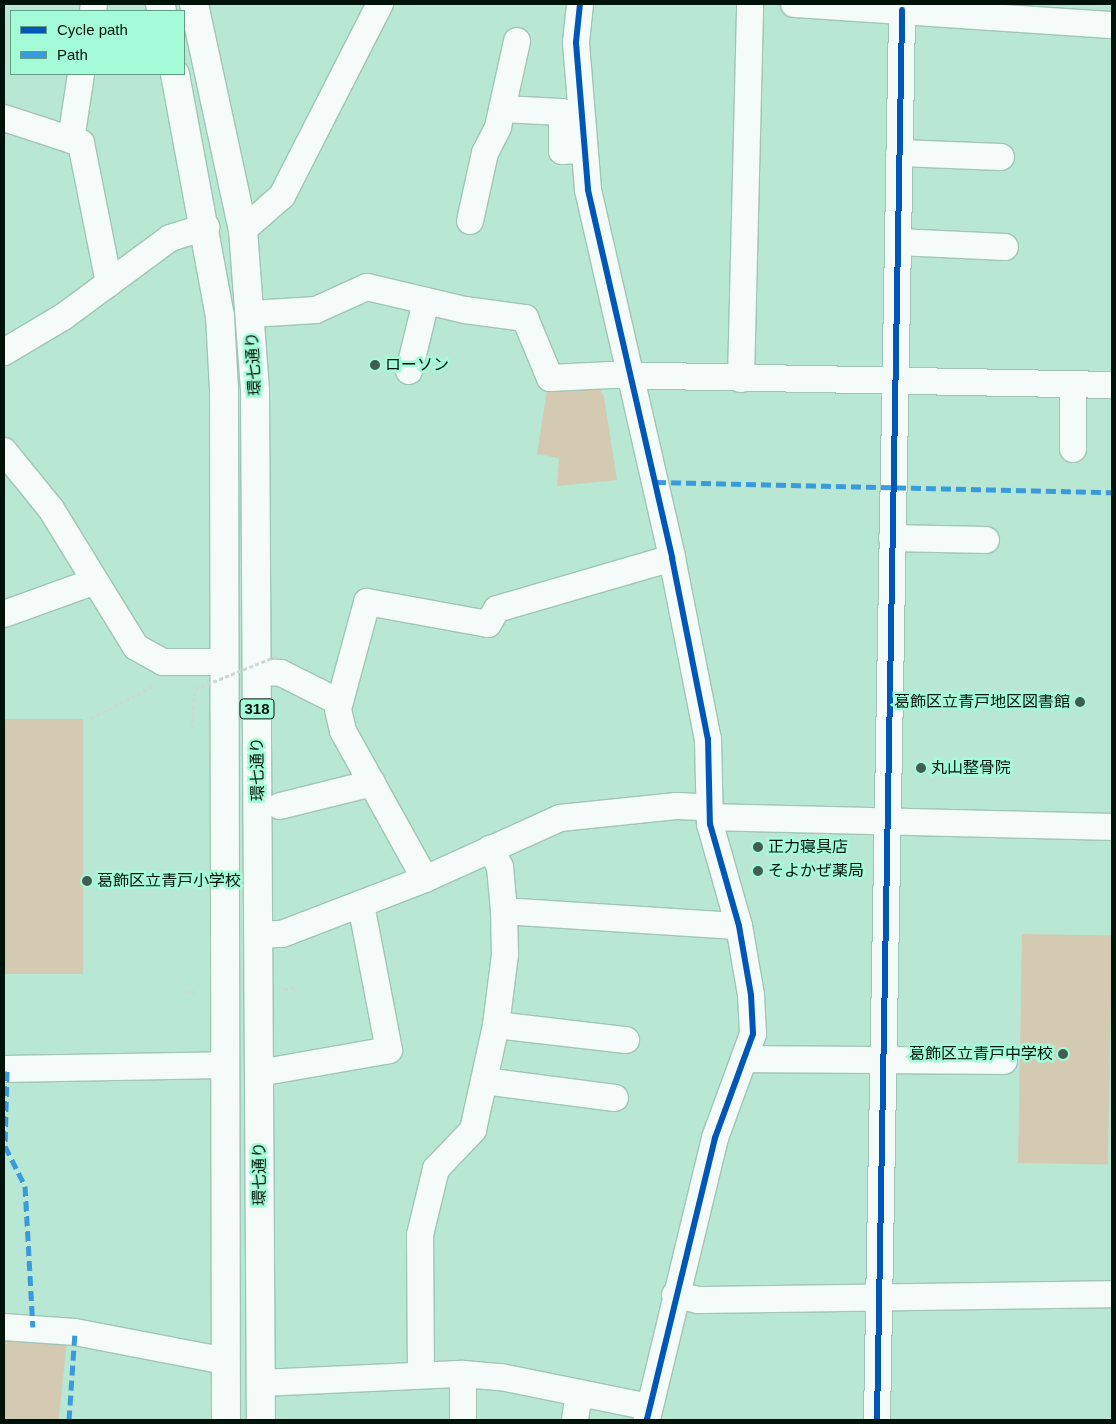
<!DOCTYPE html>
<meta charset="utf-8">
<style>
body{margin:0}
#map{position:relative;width:1116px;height:1424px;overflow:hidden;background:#b8e7d4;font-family:Arial,"Noto Sans JP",sans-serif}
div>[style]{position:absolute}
.green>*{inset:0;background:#d4cab1;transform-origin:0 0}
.path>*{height:3px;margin-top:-1.5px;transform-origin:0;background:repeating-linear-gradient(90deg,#cad9d3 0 4px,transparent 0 6.5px)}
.roads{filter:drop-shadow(1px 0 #9fc5b6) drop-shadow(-1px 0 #9fc5b6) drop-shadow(0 1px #9fc5b6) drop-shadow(0 -1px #9fc5b6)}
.minor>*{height:26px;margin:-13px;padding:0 13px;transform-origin:13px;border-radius:13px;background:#f4fbf9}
.major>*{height:28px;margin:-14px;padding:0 14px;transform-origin:14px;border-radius:14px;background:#f4fbf9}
.path-bridge>*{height:3px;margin-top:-1.5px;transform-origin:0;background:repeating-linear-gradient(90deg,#cad9d3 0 4px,transparent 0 6.5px)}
.quiet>*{height:5px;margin-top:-2.5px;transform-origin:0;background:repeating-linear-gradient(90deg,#399ade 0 10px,transparent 0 15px)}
.cycleway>*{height:6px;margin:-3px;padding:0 3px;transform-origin:3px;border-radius:3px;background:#0057b8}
.dots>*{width:14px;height:14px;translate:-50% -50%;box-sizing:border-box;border:2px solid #a4fbd8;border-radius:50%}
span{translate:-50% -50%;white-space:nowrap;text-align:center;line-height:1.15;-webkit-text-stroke:5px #a4fbd8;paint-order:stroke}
.shield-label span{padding:1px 4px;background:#a4fbd8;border:1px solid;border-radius:4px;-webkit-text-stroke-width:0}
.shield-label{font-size:15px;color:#00130a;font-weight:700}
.street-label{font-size:16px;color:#00130a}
.poi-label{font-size:16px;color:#00130a}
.left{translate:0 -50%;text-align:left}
.right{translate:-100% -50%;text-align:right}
.frame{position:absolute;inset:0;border:5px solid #00130a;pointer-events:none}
.legend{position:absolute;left:10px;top:10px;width:175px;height:65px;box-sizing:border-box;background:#a4fbd8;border:1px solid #629e86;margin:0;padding:6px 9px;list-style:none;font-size:15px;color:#00130a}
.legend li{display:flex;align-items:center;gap:10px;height:25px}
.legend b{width:25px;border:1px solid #629e86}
</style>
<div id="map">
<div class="green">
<div style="clip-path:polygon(599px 387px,604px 397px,617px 480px,557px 486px,559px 458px,537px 454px,547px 390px)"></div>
<div style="left:83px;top:719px;width:255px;height:80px;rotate:90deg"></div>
<div style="left:1022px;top:934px;width:90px;height:229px;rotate:1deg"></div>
<div style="left:4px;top:1337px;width:63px;height:83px;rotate:6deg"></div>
</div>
<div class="path">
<div style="left:91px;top:718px;width:72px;rotate:-27.3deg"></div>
<div style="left:192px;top:728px;width:39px;rotate:-86deg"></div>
<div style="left:284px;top:989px;width:10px;rotate:-6deg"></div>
<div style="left:294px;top:988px;width:5px;rotate:90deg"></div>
<div style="left:185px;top:992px;width:7px;rotate:-16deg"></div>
<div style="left:192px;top:990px;width:4px;rotate:76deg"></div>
</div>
<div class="roads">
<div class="minor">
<div style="left:580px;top:4px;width:39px;rotate:96deg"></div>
<div style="left:576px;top:43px;width:147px;rotate:85.3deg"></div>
<div style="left:588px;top:190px;width:377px;rotate:77.1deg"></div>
<div style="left:672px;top:558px;width:185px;rotate:78.8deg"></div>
<div style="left:708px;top:739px;width:85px;rotate:88.7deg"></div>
<div style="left:710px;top:824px;width:106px;rotate:74.1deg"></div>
<div style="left:739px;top:926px;width:70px;rotate:80.1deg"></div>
<div style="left:751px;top:995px;width:39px;rotate:87deg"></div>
<div style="left:753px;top:1034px;width:111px;rotate:110.1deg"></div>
<div style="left:715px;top:1138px;width:290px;rotate:103.6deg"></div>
<div style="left:794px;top:4px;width:319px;rotate:3.8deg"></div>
<div style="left:93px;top:11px;width:7px;rotate:-82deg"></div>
<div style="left:502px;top:109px;width:60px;rotate:2.9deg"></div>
<div style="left:562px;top:112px;width:39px;rotate:90deg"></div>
<div style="left:562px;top:151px;width:22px;rotate:-3deg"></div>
<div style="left:4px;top:118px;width:81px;rotate:18deg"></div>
<div style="left:81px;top:143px;width:143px;rotate:78.7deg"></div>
<div style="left:71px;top:140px;width:67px;rotate:-81.4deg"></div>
<div style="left:899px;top:153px;width:102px;rotate:2.2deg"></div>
<div style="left:470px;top:221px;width:70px;rotate:-77.6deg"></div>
<div style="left:485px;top:153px;width:29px;rotate:-63deg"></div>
<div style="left:498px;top:127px;width:88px;rotate:-77.5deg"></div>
<div style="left:243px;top:230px;width:52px;rotate:-41.1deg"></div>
<div style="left:282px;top:196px;width:216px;rotate:-63deg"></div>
<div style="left:898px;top:242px;width:107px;rotate:2.7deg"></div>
<div style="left:251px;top:314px;width:65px;rotate:-3.5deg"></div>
<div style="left:316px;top:310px;width:56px;rotate:-24.3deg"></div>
<div style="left:367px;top:287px;width:101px;rotate:13.2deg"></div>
<div style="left:465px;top:310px;width:61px;rotate:7.6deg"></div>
<div style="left:525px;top:318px;width:65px;rotate:67.4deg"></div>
<div style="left:550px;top:378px;width:60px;rotate:-2.9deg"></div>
<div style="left:610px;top:375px;width:502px;rotate:1.14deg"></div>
<div style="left:4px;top:352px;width:69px;rotate:-30.7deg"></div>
<div style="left:63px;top:317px;width:133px;rotate:-36.4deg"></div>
<div style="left:170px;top:238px;width:38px;rotate:-17deg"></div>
<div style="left:409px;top:371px;width:72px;rotate:-76.3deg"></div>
<div style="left:741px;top:379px;width:375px;rotate:-88.6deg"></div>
<div style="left:1073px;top:449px;width:65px;rotate:-90deg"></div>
<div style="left:4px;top:451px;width:75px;rotate:51deg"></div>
<div style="left:51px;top:509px;width:162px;rotate:58.4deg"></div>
<div style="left:136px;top:647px;width:31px;rotate:29deg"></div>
<div style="left:163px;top:662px;width:62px"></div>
<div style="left:892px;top:538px;width:94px;rotate:1.2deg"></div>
<div style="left:4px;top:614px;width:95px;rotate:-19.8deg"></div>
<div style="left:256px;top:672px;width:25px;rotate:2deg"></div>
<div style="left:281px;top:673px;width:65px;rotate:26.6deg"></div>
<div style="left:280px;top:806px;width:95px;rotate:-14deg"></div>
<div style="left:710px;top:817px;width:402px;rotate:1.4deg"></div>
<div style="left:425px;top:879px;width:169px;rotate:-119deg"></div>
<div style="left:343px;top:731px;width:23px;rotate:-103deg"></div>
<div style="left:338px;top:709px;width:111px;rotate:-74.8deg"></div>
<div style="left:367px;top:602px;width:123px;rotate:10.3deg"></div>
<div style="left:488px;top:624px;width:17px;rotate:-59deg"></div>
<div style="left:497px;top:609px;width:182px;rotate:-16.2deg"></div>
<div style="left:504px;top:911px;width:235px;rotate:3.7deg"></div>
<div style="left:260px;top:935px;width:22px;rotate:-3deg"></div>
<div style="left:282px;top:934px;width:153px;rotate:-21deg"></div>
<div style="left:425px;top:879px;width:148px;rotate:-24.3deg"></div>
<div style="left:560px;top:818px;width:117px;rotate:-5.9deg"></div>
<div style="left:676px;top:806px;width:33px;rotate:2deg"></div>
<div style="left:496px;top:1025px;width:131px;rotate:6.6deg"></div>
<div style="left:746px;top:1059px;width:258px;rotate:0.4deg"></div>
<div style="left:4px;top:1069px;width:222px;rotate:-1deg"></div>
<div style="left:259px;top:1073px;width:132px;rotate:-10deg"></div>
<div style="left:389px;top:1050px;width:149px;rotate:-100.9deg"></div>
<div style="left:484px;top:1081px;width:132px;rotate:7.4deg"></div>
<div style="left:675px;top:1295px;width:24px;rotate:12deg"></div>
<div style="left:698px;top:1300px;width:414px;rotate:-0.8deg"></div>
<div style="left:4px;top:1327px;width:71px;rotate:4deg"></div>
<div style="left:75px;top:1332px;width:154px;rotate:10.9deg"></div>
<div style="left:421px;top:1375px;width:140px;rotate:-90.4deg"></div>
<div style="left:420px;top:1235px;width:68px;rotate:-76.4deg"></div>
<div style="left:436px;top:1169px;width:54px;rotate:-46.5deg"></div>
<div style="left:473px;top:1130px;width:107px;rotate:-77.6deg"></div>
<div style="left:496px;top:1025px;width:71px;rotate:-82.7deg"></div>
<div style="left:505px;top:955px;width:44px;rotate:-91.3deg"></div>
<div style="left:504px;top:911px;width:44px;rotate:-95.2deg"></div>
<div style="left:500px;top:867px;width:21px;rotate:-118deg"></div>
<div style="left:261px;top:1383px;width:202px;rotate:-2.6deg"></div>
<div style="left:463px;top:1374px;width:38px;rotate:5deg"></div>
<div style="left:501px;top:1377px;width:151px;rotate:11.5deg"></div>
<div style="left:463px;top:1420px;width:46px;rotate:-90deg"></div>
<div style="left:575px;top:1420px;width:27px;rotate:-82deg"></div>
<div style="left:877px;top:1420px;width:1410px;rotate:-88.98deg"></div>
</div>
<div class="major">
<div style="left:160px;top:4px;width:7px;rotate:74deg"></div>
<div style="left:194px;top:4px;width:231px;rotate:77.8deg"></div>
<div style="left:243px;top:230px;width:161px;rotate:85.7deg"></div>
<div style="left:255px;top:391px;width:1029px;rotate:89.67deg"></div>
<div style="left:175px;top:74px;width:246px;rotate:79.5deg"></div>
<div style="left:220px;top:316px;width:73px;rotate:86.9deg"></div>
<div style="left:224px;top:389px;width:1031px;rotate:89.89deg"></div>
</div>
</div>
<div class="path-bridge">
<div style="left:195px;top:689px;width:88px;rotate:-21.9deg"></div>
</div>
<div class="quiet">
<div style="left:656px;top:482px;width:456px;rotate:1.3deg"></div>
<div style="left:7px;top:1071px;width:75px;rotate:91.5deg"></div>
<div style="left:5px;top:1146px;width:45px;rotate:63.4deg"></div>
<div style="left:25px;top:1186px;width:141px;rotate:86.8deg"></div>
<div style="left:69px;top:1420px;width:88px;rotate:-86.1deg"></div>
</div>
<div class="cycleway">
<div style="left:580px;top:4px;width:39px;rotate:96deg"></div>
<div style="left:576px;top:43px;width:147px;rotate:85.3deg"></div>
<div style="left:588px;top:190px;width:377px;rotate:77.1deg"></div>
<div style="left:672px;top:558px;width:185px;rotate:78.8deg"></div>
<div style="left:708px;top:739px;width:85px;rotate:88.7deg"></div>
<div style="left:710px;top:824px;width:106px;rotate:74.1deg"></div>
<div style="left:739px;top:926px;width:70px;rotate:80.1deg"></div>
<div style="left:751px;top:995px;width:39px;rotate:87deg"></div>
<div style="left:753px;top:1034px;width:111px;rotate:110.1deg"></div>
<div style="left:715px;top:1138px;width:290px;rotate:103.6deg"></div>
<div style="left:877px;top:1420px;width:1410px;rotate:-88.98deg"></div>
</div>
<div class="dots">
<div style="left:375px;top:365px;background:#405d51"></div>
<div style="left:1080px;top:702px;background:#405d51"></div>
<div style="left:921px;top:768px;background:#405d51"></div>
<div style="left:758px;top:847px;background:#405d51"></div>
<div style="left:758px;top:871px;background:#405d51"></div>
<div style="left:87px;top:881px;background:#405d51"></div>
<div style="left:1063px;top:1054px;background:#405d51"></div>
</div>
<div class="shield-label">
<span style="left:257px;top:709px">318</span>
</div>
<div class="street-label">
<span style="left:254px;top:364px;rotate:-93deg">環七通り</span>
<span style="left:258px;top:769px;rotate:-91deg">環七通り</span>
<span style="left:260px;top:1174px;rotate:-90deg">環七通り</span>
</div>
<div class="poi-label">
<span class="left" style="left:385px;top:365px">ローソン</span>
<span class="right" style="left:1070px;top:702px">葛飾区立青戸地区図書館</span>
<span class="left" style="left:931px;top:768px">丸山整骨院</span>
<span class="left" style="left:768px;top:847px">正力寝具店</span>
<span class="left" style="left:768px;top:871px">そよかぜ薬局</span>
<span class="left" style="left:97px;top:881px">葛飾区立青戸小学校</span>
<span class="right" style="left:1053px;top:1054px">葛飾区立青戸中学校</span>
</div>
<div class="frame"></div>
<ul class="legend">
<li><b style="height:6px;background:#0057b8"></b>Cycle path</li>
<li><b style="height:6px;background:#399ade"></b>Path</li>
</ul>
</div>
